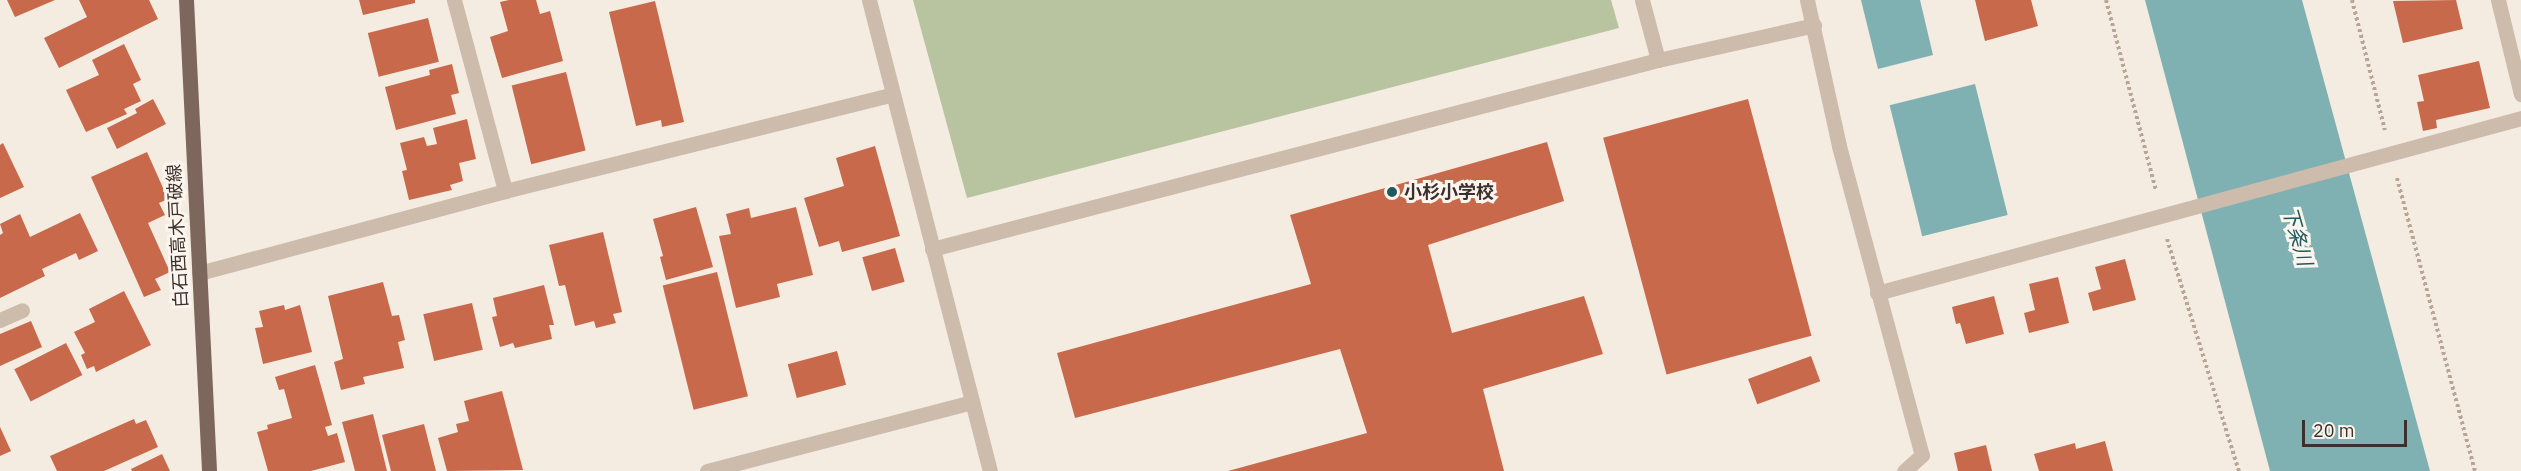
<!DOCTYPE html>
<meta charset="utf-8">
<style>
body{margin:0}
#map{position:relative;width:2521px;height:471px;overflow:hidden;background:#f4ebe1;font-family:"IBM Plex Sans","Noto Sans JP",sans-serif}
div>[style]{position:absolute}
.green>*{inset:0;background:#b8c4a0}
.water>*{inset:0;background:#7fb0b2;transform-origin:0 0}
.building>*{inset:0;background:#c8694b;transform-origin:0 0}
.path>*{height:4px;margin-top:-2px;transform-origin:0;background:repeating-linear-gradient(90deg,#b9a596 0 3px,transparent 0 6px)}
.minor>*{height:15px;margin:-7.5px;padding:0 7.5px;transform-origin:7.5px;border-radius:7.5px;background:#cdbbac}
.major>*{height:15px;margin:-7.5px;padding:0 7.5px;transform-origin:7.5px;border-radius:7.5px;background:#7d675c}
.dots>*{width:16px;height:16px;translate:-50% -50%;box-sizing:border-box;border:3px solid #fbf5ee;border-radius:50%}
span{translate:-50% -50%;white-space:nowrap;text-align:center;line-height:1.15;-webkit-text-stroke:6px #fbf5ee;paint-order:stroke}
.poi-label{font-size:18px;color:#3b302b;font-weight:700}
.left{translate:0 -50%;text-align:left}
.street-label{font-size:18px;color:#3b302b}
.water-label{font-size:20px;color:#1f5a5e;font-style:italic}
.scale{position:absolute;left:2302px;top:420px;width:105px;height:27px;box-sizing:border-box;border:3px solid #3b302b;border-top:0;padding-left:8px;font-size:18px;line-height:21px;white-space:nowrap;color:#3b302b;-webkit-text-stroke:4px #fbf5ee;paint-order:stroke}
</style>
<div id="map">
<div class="green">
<div style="clip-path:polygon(913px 0,1611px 0,1619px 28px,967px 198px)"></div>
</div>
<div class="water">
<div style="clip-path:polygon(1861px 0,1920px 0,1933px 55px,1878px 69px)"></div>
<div style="clip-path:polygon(2145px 0,2302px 0,2430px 471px,2270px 471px)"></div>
<div style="left:1975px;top:84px;width:135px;height:88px;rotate:76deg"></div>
</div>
<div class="building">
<div style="clip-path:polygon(7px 0,55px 0,15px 17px)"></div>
<div style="clip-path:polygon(79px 0,149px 0,158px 19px,59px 68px,44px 38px,87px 17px)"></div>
<div style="clip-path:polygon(359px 0,415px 0,415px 3px,363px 15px)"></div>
<div style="clip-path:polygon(509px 0,536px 0,540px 14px,550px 11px,563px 61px,502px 78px,490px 37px,508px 31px,500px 2px)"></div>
<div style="clip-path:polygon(1975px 0,2031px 0,2038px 26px,1985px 41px)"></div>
<div style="clip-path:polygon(2456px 0,2463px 29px,2403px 43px,2393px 1px)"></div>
<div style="clip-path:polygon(655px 1px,684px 122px,662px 127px,661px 120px,636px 126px,609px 12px)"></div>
<div style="left:428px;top:18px;width:45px;height:62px;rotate:76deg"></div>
<div style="clip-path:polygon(124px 44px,141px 80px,133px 84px,141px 101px,124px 109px,127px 114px,86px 132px,66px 90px,99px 75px,92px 60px)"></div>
<div style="clip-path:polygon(2479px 61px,2490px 108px,2436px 120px,2437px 128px,2423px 131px,2417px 102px,2424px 101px,2418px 75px)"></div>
<div style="clip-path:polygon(452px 64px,459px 93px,451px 95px,456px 114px,396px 130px,385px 87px,430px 75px,429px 70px)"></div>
<div style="left:566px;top:72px;width:81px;height:56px;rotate:76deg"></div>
<div style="clip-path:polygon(153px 99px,166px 124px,117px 149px,107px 128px,137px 113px,135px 109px)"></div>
<div style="left:1748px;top:99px;width:245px;height:150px;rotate:75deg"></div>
<div style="clip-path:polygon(467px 119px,476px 159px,459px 163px,463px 181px,450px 185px,452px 190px,409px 200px,402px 171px,407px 170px,400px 143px,424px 137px,427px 146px,437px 144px,433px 128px)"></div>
<div style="clip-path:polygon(1547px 142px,1564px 201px,1428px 245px,1452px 333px,1584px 296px,1603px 354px,1483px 389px,1504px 471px,1228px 471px,1367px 433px,1340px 349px,1075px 418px,1057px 353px,1311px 284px,1290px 215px)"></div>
<div style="clip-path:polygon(3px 143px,24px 187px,0 198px,0 145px)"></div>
<div style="clip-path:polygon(875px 146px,900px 236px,842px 252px,839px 241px,819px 247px,804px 198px,844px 186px,836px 158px)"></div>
<div style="clip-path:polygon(147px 152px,168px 199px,159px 203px,165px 215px,148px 223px,170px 272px,155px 279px,161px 290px,144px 297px,91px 177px)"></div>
<div style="clip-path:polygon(696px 207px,713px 267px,666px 280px,660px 257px,663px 256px,653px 219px)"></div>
<div style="clip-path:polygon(796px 207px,813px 275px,777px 284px,780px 297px,736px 308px,719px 236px,731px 234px,726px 214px,749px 208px,751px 218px)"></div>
<div style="clip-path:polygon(80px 213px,98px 251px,79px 260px,76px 253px,42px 269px,45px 276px,0 298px,0 235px,3px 233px,0 224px,20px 214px,30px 237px)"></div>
<div style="clip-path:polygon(603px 232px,622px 312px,613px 314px,616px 323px,596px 328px,594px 321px,575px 326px,565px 285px,559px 286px,549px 245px)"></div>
<div style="left:895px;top:248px;width:35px;height:34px;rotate:74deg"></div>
<div style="clip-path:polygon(2125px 259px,2136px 300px,2093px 311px,2088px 293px,2101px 289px,2095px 267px)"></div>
<div style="left:717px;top:272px;width:128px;height:56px;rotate:76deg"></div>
<div style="clip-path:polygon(2058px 277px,2069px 323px,2029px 333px,2024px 313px,2035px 310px,2029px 284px)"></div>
<div style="clip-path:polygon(383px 282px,392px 316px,399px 315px,405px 340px,398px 342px,404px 368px,363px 377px,365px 384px,341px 390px,334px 362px,343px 359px,328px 296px)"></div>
<div style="clip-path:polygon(544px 285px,554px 325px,549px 325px,552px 339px,515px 348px,513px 343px,500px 347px,492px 317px,497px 316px,493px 298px)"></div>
<div style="clip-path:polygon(124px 291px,151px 345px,96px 372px,94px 366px,87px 369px,81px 355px,85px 353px,74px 332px,95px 322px,89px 309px)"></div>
<div style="clip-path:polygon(1994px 296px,2004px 334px,1966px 344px,1960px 323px,1956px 324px,1952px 307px)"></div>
<div style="left:472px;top:303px;width:48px;height:50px;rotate:77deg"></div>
<div style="clip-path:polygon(284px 305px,285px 310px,300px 305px,312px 352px,263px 364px,255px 328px,263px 327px,259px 311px)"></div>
<div style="clip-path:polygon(31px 321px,42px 347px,0 366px,0 334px)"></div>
<div style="left:66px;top:343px;width:36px;height:58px;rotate:63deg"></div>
<div style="left:837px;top:351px;width:35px;height:51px;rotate:75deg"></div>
<div style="left:1811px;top:356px;width:27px;height:67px;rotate:70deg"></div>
<div style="clip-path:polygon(315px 365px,332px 425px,325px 427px,328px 436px,337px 433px,345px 462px,311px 471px,268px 471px,257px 432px,268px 429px,267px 425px,292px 418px,284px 389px,279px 390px,275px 377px)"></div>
<div style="clip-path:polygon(502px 391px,523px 470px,447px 471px,438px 438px,458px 432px,456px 424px,469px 421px,464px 401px)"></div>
<div style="clip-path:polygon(373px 414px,387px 471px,355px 471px,342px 422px)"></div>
<div style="clip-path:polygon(134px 419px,136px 424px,146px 420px,158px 447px,104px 471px,57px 471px,50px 456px)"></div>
<div style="clip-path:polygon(424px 424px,436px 471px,391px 471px,382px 435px)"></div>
<div style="clip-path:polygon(0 427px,11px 451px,0 456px)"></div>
<div style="clip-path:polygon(2105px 441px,2113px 471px,2039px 471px,2034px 454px,2075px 443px,2076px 449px)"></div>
<div style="clip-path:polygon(1986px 445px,1992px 471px,1958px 471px,1954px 453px)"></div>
<div style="clip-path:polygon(162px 454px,170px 471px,132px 471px,131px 469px)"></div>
</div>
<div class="path">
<div style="left:2106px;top:0;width:197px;rotate:75.3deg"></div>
<div style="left:2352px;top:0;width:134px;rotate:75.8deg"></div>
<div style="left:2397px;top:178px;width:303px;rotate:75.1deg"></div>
<div style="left:2167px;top:239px;width:243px;rotate:72.8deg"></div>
</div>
<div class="minor">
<div style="left:454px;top:0;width:198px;rotate:75deg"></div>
<div style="left:505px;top:191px;width:400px;rotate:-14deg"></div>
<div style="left:869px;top:0;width:486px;rotate:75.6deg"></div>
<div style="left:1642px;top:0;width:62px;rotate:75.1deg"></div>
<div style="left:1658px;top:60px;width:160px;rotate:-12.6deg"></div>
<div style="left:1807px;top:0;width:149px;rotate:77.6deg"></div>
<div style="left:1839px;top:146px;width:320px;rotate:75deg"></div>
<div style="left:1922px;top:455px;width:24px;rotate:138deg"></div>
<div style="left:2498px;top:0;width:97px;rotate:76.3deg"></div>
<div style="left:932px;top:249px;width:750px;rotate:-14.59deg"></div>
<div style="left:199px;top:273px;width:317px;rotate:-15deg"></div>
<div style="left:1877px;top:293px;width:667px;rotate:-15.2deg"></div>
<div style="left:0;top:320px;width:24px;rotate:-24deg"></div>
<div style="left:707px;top:471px;width:274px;rotate:-14.6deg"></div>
</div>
<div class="major">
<div style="left:186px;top:0;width:472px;rotate:87.2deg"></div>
</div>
<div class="dots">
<div style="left:1392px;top:192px;background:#1f5a5e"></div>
</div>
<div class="poi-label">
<span class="left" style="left:1404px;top:192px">小杉小学校</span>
</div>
<div class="street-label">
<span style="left:178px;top:236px;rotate:-93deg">白石西高木戸破線</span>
</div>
<div class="water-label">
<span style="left:2298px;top:236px;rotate:74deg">下条川</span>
</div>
<div class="scale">20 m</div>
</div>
